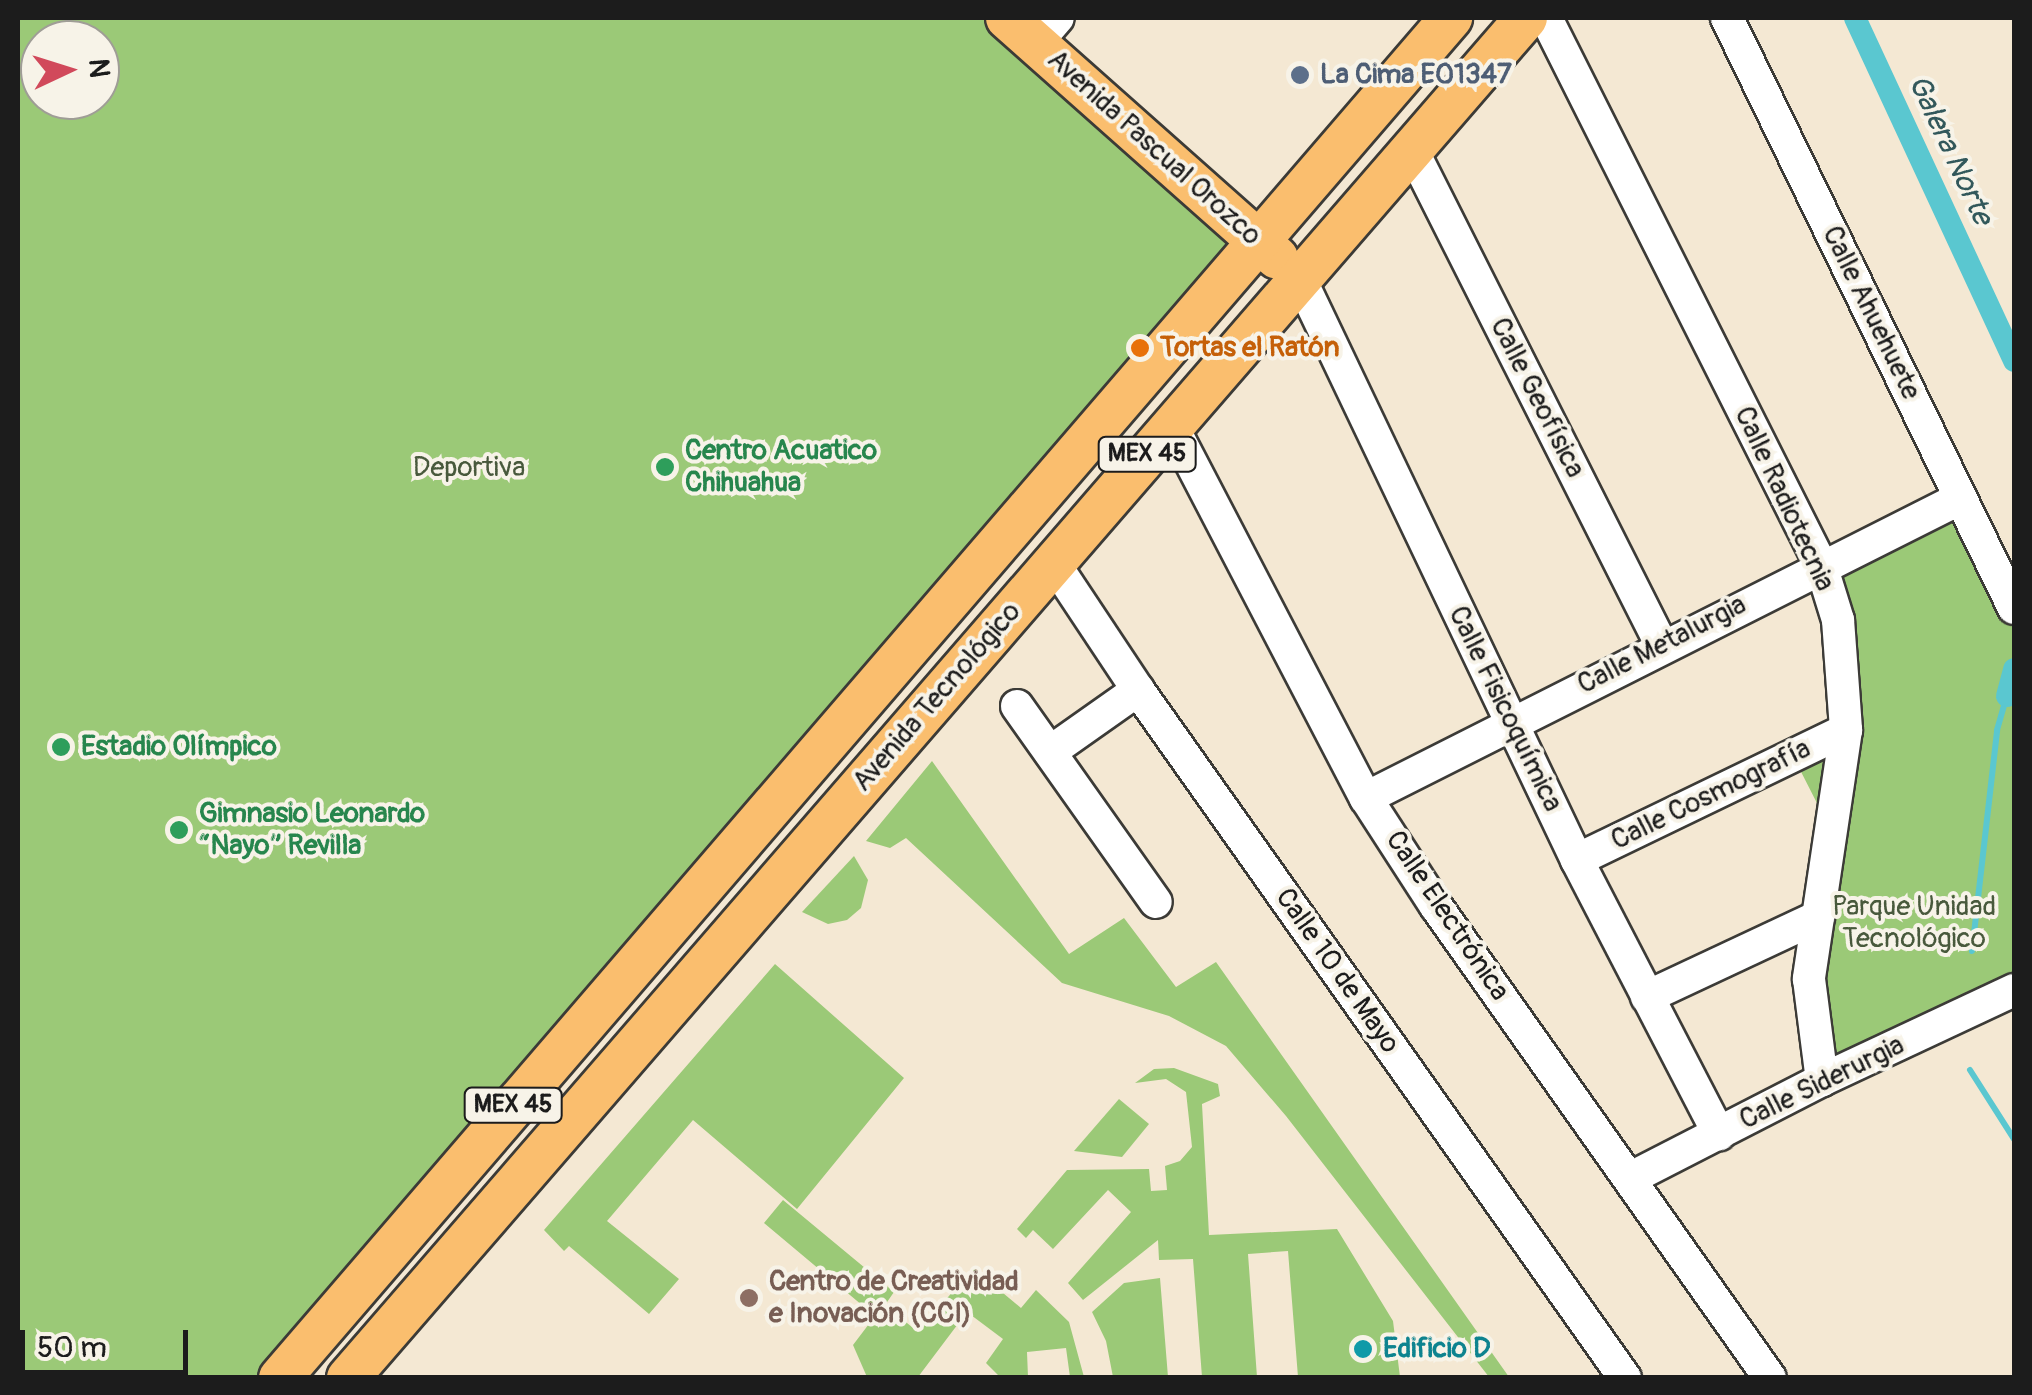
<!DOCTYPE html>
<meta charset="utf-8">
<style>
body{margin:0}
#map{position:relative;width:2032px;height:1395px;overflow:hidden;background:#f4e8d3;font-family:Pangolin,sans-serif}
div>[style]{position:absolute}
.green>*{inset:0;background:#9bc977}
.stream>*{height:6px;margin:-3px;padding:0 3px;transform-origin:3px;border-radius:3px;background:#5ac7d0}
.canal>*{height:22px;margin:-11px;padding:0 11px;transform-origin:11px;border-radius:11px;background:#5ac7d0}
.roads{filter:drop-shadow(2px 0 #3c3b37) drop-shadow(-2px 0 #3c3b37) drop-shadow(0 2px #3c3b37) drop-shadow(0 -2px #3c3b37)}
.minor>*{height:32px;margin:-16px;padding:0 16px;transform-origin:16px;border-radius:16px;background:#fff}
.major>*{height:42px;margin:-21px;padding:0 21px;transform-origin:21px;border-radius:21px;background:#fabe6e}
.dots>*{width:28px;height:28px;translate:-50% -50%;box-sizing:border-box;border:5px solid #f7f3e8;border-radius:50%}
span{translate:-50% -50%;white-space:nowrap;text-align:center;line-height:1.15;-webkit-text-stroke:8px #f7f3e8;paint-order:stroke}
.shield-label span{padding:2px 8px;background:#f7f3e8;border:2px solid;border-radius:8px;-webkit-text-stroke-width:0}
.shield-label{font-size:25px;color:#1c1c1c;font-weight:700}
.service-label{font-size:28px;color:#4e5e75;font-weight:700}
.left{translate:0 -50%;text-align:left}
.street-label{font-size:28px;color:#1c1c1c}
.food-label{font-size:28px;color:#c56008;font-weight:700}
.leisure-label{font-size:28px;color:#27864d;font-weight:700}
.park-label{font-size:28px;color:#48593c}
.education-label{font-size:28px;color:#785e54;font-weight:700}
.culture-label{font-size:28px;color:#0d838f;font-weight:700}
.water-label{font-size:30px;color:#32585b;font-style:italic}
.frame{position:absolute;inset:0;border:20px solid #1c1c1c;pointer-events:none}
.north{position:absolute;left:20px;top:20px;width:100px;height:100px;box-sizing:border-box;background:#f7f3e8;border:2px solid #9f9d96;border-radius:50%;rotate:86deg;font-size:28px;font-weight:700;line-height:40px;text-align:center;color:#1c1c1c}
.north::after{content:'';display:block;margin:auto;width:35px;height:45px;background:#d1495b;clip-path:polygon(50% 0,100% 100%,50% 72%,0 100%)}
.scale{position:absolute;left:20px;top:1330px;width:168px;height:45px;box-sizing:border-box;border:5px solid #1c1c1c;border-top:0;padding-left:12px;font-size:30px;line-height:35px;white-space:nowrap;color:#1c1c1c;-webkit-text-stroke:8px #f7f3e8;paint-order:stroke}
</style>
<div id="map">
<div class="green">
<div style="clip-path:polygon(evenodd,18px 18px,1006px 18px,1257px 240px,279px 1377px,18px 1377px,18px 18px,40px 40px,100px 40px,100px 100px,40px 100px,40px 40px)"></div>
<div style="clip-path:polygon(1958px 506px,2014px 615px,2014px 987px,1815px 1082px,1821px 811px,1793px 756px,1836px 735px,1823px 566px)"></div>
<div style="clip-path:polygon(932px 761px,1069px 954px,1124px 918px,1176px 987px,1216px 962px,1509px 1377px,1489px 1377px,1286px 1116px,1226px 1046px,1169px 1016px,1062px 983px,906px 838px,890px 848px,866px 841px)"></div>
<div style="clip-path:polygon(854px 856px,868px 880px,861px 908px,847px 920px,828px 924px,802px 912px)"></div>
<div style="clip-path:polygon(775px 964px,904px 1078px,797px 1209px,693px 1120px,607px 1221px,679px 1279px,649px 1314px,569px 1246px,564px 1251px,544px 1230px)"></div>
<div style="clip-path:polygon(1174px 1068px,1218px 1084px,1220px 1096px,1202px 1104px,1209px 1235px,1337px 1229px,1393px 1321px,1400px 1377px,1298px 1377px,1288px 1251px,1248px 1254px,1257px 1377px,1202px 1377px,1193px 1259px,1159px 1260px,1158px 1240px,1083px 1300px,1068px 1283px,1131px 1212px,1108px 1190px,1053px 1249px,1033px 1230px,1026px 1238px,1017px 1229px,1067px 1170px,1149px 1169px,1151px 1191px,1167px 1190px,1165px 1166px,1180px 1161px,1192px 1147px,1186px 1092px,1166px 1079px,1135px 1083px,1154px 1069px)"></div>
<div style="clip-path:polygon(1119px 1099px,1149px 1124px,1122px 1157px,1074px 1151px)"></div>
<div style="clip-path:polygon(783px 1200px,894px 1292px,885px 1305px,918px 1332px,973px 1268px,1021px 1308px,1036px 1290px,1069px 1322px,1084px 1377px,1070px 1377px,1066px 1348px,1027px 1352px,1028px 1377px,1000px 1377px,986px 1363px,1003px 1339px,967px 1312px,918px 1377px,867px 1377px,853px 1345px,875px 1316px,764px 1223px)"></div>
<div style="clip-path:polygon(1160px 1278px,1168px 1377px,1113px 1377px,1106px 1341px,1092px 1312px,1124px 1283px)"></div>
</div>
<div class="stream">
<div style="left:1972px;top:951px;width:222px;rotate:-83.5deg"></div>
<div style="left:1997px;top:730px;width:35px;rotate:-74deg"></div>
<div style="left:1970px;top:1070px;width:82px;rotate:57.5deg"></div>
</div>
<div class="canal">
<div style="left:1855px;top:18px;width:378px;rotate:65.1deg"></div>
<div style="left:2007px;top:696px;width:28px;rotate:-75deg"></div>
</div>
<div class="roads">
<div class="minor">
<div style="left:1546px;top:18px;width:612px;rotate:63.31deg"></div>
<div style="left:1821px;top:565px;width:58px;rotate:72.8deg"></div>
<div style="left:1838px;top:620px;width:110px;rotate:85.8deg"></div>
<div style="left:1846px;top:730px;width:252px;rotate:98.5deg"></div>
<div style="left:1809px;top:979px;width:102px;rotate:82.7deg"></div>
<div style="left:1727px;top:18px;width:656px;rotate:64.06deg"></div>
<div style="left:1036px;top:43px;width:33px;rotate:-49deg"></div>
<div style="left:1412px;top:150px;width:555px;rotate:63.25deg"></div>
<div style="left:1300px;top:279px;width:644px;rotate:64.51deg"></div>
<div style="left:1577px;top:860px;width:309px;rotate:62.6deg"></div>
<div style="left:1172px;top:426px;width:420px;rotate:62.5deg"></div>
<div style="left:1366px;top:798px;width:129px;rotate:57.1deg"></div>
<div style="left:1436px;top:906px;width:578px;rotate:54.72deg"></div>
<div style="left:1053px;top:562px;width:154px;rotate:56.4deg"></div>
<div style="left:1138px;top:690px;width:843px;rotate:54.71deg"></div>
<div style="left:1017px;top:706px;width:240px;rotate:54.7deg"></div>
<div style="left:1050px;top:752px;width:108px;rotate:-35.2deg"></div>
<div style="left:1366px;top:798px;width:666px;rotate:-26.76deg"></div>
<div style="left:1577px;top:860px;width:299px;rotate:-25.8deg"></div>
<div style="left:1647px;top:997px;width:189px;rotate:-25.1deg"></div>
<div style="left:1631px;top:1178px;width:215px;rotate:-27.2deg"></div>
<div style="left:1822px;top:1080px;width:212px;rotate:-25.1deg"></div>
</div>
<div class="major">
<div style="left:1007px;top:18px;width:361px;rotate:41.6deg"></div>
<div style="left:280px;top:1378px;width:1795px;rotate:-49.27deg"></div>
<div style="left:348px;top:1378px;width:1799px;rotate:-49.1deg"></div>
</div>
</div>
<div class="dots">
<div style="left:1300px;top:75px;background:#5c6f8a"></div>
<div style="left:1140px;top:348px;background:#e8710a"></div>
<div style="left:665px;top:467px;background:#2e9e5b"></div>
<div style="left:61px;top:747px;background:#2e9e5b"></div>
<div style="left:179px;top:830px;background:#2e9e5b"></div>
<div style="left:749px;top:1298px;background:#8d6e63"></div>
<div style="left:1363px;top:1349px;background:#0f9aa8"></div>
</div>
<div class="shield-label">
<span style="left:1147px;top:454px">MEX 45</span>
<span style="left:513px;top:1105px">MEX 45</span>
</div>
<div class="service-label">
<span class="left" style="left:1320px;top:75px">La Cima E01347</span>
</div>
<div class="street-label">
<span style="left:1154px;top:148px;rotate:42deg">Avenida Pascual Orozco</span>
<span style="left:1871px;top:313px;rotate:64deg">Calle Ahuehuete</span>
<span style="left:1537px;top:398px;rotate:63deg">Calle Geofísica</span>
<span style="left:1784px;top:499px;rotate:65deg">Calle Radiotecnia</span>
<span style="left:1662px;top:645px;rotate:-27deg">Calle Metalurgia</span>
<span style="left:937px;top:697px;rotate:-49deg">Avenida Tecnológico</span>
<span style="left:1505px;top:709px;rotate:64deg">Calle Fisicoquímica</span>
<span style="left:1711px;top:795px;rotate:-26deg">Calle Cosmografía</span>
<span style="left:1447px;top:916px;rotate:56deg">Calle Electrónica</span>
<span style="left:1337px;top:971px;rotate:55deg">Calle 10 de Mayo</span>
<span style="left:1822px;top:1083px;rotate:-26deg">Calle Siderurgia</span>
</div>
<div class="food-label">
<span class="left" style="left:1160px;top:348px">Tortas el Ratón</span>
</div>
<div class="leisure-label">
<span class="left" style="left:685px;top:467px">Centro Acuatico<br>Chihuahua</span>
<span class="left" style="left:81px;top:747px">Estadio Olímpico</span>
<span class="left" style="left:199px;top:830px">Gimnasio Leonardo<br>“Nayo” Revilla</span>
</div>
<div class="park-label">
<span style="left:469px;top:468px">Deportiva</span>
<span style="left:1914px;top:923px">Parque Unidad<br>Tecnológico</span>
</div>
<div class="education-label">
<span class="left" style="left:769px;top:1298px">Centro de Creatividad<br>e Inovación (CCI)</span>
</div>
<div class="culture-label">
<span class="left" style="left:1383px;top:1349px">Edificio D</span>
</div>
<div class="water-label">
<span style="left:1950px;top:150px;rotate:65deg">Galera Norte</span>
</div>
<div class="frame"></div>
<div class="north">N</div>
<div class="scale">50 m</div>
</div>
